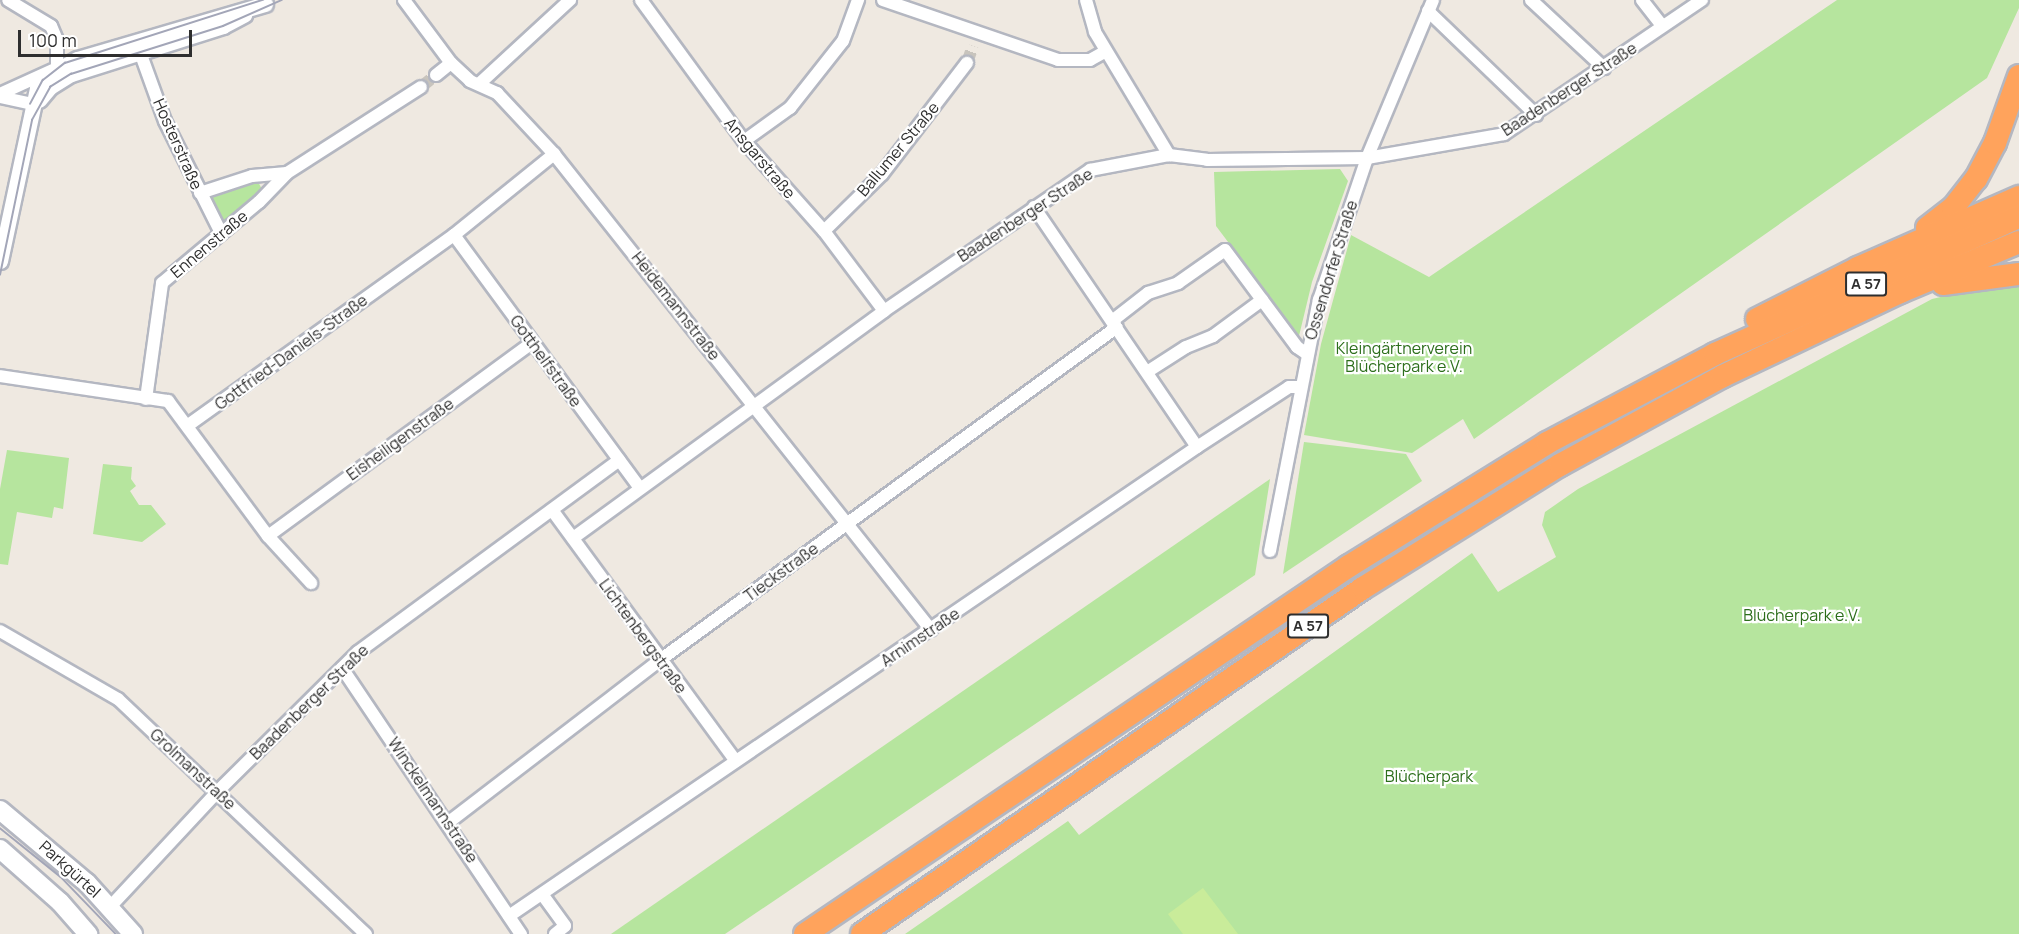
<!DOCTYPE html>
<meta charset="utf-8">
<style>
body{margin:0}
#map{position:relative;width:2019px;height:934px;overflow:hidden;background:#efe9e1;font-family:Manrope,sans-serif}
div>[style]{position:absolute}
.green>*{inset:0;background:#b6e59e}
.pitch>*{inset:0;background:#c9ec9a}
.minor-tunnel>*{height:12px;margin-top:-6px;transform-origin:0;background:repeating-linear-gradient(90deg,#c8c4bd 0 12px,transparent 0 18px)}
.roads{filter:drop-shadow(2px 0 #b4b7c1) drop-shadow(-2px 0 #b4b7c1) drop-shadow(0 2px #b4b7c1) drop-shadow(0 -2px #b4b7c1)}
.minor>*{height:12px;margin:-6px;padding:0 6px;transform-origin:6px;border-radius:6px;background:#fff}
.tertiary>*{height:15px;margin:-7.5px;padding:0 7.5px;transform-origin:7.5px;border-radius:7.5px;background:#fff}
.secondary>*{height:18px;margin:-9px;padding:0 9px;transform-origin:9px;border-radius:9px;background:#fff}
.motorway>*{height:22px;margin:-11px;padding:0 11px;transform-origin:11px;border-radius:11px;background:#ffa35c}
.tram>*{height:1.5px;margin:-0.75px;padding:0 0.75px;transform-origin:0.75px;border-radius:0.75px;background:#a3a6b8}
span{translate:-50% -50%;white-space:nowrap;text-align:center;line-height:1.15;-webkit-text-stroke:4.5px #fff;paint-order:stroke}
.shield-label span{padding:2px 4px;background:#fff;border:2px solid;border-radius:4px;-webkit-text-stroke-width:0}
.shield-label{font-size:15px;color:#2e2e2e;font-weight:700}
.street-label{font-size:16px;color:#2e2e2e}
.park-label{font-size:16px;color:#2c6e1b}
.scale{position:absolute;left:18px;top:30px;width:174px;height:27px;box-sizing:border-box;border:3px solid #2e2e2e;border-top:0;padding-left:8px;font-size:18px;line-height:21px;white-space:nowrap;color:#2e2e2e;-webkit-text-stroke:4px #fff;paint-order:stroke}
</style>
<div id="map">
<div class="green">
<div style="clip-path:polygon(1837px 0,2019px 0,2019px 8px,1987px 78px,1474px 439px,1463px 419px,1412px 453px,1304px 435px,1321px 344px,1351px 235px,1429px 277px)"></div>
<div style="clip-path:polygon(1340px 169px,1348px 181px,1312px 282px,1299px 336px,1216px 226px,1214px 172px)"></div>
<div style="clip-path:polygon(257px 180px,263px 191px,256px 202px,223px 225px,209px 193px)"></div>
<div style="clip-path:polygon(2010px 281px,2019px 284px,2019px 934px,905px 934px,1068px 821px,1079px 835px,1472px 553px,1498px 592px,1556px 557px,1542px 525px,1545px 512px,1578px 489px,1932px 299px)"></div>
<div style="clip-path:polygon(1304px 442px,1406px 454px,1422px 481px,1283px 574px)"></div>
<div style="clip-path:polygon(7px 450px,69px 458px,63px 509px,54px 507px,52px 518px,17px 512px,8px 565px,0 564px,0 489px)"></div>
<div style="clip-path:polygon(103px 464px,132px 467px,131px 479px,136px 486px,130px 491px,139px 505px,151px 505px,166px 524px,142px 542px,93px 534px)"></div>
<div style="clip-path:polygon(1270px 479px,1255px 575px,725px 934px,611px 934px)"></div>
</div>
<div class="pitch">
<div style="clip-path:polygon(1203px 888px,1238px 934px,1183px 934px,1168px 914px)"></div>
</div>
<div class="minor-tunnel">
<div style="left:967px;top:63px;width:18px;rotate:-71deg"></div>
<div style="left:421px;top:87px;width:19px;rotate:-39deg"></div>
</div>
<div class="roads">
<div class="minor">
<div style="left:404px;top:0;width:79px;rotate:53.3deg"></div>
<div style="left:451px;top:63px;width:26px;rotate:43deg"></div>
<div style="left:470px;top:81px;width:30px;rotate:24deg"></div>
<div style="left:497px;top:93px;width:83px;rotate:46.9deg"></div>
<div style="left:554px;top:154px;width:607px;rotate:51.62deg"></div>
<div style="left:641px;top:0;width:175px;rotate:53.9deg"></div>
<div style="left:744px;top:141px;width:120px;rotate:48.4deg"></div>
<div style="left:824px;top:231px;width:100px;rotate:53.1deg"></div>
<div style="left:883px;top:0;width:185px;rotate:18.9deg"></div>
<div style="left:1058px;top:60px;width:32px"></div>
<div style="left:1090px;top:60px;width:18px;rotate:-29deg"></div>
<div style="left:1086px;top:0;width:33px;rotate:74deg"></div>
<div style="left:1095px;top:32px;width:144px;rotate:59deg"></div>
<div style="left:1531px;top:0;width:100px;rotate:43deg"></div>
<div style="left:1642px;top:0;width:33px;rotate:52deg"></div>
<div style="left:1428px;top:11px;width:150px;rotate:43.9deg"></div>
<div style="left:140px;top:52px;width:73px;rotate:70.1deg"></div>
<div style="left:165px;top:121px;width:125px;rotate:63.4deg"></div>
<div style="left:436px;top:75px;width:19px;rotate:-39deg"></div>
<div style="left:479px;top:84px;width:124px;rotate:-42.7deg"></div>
<div style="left:0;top:94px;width:63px;rotate:-24.5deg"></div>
<div style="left:57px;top:68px;width:28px;rotate:-90deg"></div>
<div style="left:57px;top:40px;width:15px;rotate:-113deg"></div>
<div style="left:51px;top:26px;width:50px;rotate:-148.8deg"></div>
<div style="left:0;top:97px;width:34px;rotate:12deg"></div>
<div style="left:744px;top:141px;width:57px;rotate:-35.7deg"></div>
<div style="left:790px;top:108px;width:85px;rotate:-51.7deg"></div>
<div style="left:843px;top:41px;width:44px;rotate:-69.9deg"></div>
<div style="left:200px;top:193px;width:55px;rotate:-18.1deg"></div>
<div style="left:252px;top:176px;width:35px;rotate:-5deg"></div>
<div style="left:287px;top:173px;width:159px;rotate:-32.7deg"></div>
<div style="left:1034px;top:207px;width:290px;rotate:55.8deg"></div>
<div style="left:824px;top:231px;width:81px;rotate:-44.5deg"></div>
<div style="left:882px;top:174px;width:140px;rotate:-52.6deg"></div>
<div style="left:454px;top:235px;width:313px;rotate:53.7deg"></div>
<div style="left:1112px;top:321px;width:46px;rotate:-37.9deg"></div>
<div style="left:1148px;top:293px;width:32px;rotate:-18deg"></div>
<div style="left:1178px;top:283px;width:57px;rotate:-35.1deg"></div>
<div style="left:1225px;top:250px;width:121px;rotate:53.4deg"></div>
<div style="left:1297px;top:347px;width:11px;rotate:34deg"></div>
<div style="left:1147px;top:372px;width:46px;rotate:-32.7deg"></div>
<div style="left:1186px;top:347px;width:29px;rotate:-22deg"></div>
<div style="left:1213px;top:336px;width:61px;rotate:-36.3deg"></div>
<div style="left:0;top:376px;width:170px;rotate:8.5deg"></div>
<div style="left:168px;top:401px;width:168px;rotate:53.5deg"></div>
<div style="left:268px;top:536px;width:64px;rotate:47.5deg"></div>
<div style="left:146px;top:399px;width:117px;rotate:-82.1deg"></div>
<div style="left:162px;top:283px;width:126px;rotate:-39.9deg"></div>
<div style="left:259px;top:202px;width:40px;rotate:-46deg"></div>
<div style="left:187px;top:426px;width:328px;rotate:-35.6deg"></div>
<div style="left:454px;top:235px;width:129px;rotate:-39deg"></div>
<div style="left:552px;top:510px;width:311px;rotate:53.8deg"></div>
<div style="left:268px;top:536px;width:327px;rotate:-36.2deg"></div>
<div style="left:573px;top:538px;width:385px;rotate:-36.1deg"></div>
<div style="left:884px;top:311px;width:250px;rotate:-34.4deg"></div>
<div style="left:1090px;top:170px;width:80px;rotate:-10.8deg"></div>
<div style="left:1169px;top:155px;width:38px;rotate:7deg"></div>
<div style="left:1207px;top:160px;width:160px;rotate:-0.7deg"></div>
<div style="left:1367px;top:158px;width:139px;rotate:-9.9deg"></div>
<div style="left:1504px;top:134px;width:239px;rotate:-34.1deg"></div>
<div style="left:1270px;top:551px;width:256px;rotate:-79deg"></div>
<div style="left:1319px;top:300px;width:150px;rotate:-71.3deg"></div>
<div style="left:1367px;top:158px;width:171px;rotate:-67.3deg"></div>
<div style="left:0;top:631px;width:136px;rotate:30deg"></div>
<div style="left:118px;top:699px;width:342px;rotate:43.5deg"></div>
<div style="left:342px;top:668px;width:321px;rotate:56.1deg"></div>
<div style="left:449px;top:822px;width:266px;rotate:-37.5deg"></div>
<div style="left:660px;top:660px;width:565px;rotate:-36.08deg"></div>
<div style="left:542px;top:894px;width:39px;rotate:54deg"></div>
<div style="left:565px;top:926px;width:13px;rotate:141deg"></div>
<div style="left:110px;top:907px;width:158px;rotate:-47deg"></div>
<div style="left:218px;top:791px;width:197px;rotate:-44.8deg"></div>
<div style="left:358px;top:652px;width:324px;rotate:-36.3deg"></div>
<div style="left:509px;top:916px;width:833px;rotate:-34.28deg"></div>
<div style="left:1197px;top:447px;width:110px;rotate:-33.1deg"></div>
<div style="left:1289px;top:387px;width:11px"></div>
</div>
<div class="tertiary">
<div style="left:39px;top:100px;width:17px;rotate:-50deg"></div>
<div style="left:50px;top:87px;width:25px;rotate:-32deg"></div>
<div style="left:71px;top:74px;width:159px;rotate:-17.5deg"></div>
<div style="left:223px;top:26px;width:24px;rotate:-28deg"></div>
<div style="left:0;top:261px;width:177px;rotate:-77.9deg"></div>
<div style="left:37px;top:88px;width:16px;rotate:-52deg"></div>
<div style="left:47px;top:75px;width:34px;rotate:-28deg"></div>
<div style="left:77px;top:59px;width:196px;rotate:-16.3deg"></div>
</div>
<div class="secondary">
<div style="left:0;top:810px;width:114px;rotate:40deg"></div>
<div style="left:87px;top:883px;width:69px;rotate:48deg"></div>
<div style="left:0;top:849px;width:80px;rotate:41.5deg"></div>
<div style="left:60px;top:902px;width:43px;rotate:48.8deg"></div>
</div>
<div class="motorway">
<div style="left:1927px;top:228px;width:33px;rotate:-38deg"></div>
<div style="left:1953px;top:208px;width:37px;rotate:-52deg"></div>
<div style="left:1976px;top:179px;width:41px;rotate:-62.2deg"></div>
<div style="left:1995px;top:143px;width:71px;rotate:-70.3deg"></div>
<div style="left:1943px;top:284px;width:77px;rotate:-7.5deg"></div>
<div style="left:1757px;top:319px;width:113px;rotate:-26.8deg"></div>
<div style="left:1858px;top:268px;width:176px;rotate:-23.8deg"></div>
<div style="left:805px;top:934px;width:657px;rotate:-34.08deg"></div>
<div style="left:1349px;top:566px;width:233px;rotate:-31.8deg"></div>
<div style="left:1547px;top:443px;width:190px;rotate:-27.9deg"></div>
<div style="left:1715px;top:354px;width:333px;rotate:-24.3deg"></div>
<div style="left:862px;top:934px;width:609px;rotate:-34.63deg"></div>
<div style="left:1363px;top:588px;width:232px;rotate:-32deg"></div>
<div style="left:1560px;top:465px;width:186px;rotate:-28.6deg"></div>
<div style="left:1723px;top:376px;width:196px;rotate:-25.4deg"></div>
<div style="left:1900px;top:292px;width:129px;rotate:-22.8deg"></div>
</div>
</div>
<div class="tram">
<div style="left:30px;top:104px;width:27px;rotate:-62deg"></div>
<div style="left:43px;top:80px;width:28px;rotate:-38deg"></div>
<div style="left:65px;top:63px;width:208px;rotate:-17.7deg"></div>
<div style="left:0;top:275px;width:158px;rotate:-78.3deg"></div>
<div style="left:32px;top:120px;width:38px;rotate:-61deg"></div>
<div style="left:50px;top:87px;width:25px;rotate:-32deg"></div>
<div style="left:71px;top:74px;width:159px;rotate:-17.5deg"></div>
<div style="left:223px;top:26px;width:64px;rotate:-23.8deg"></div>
<div style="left:0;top:828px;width:78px;rotate:38.8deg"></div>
<div style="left:61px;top:877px;width:79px;rotate:46deg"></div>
</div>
<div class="shield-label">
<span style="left:1866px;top:284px">A 57</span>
<span style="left:1308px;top:626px">A 57</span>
</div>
<div class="street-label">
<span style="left:1569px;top:89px;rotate:-33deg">Baadenberger Straße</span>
<span style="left:178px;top:144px;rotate:66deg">Hosterstraße</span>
<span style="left:898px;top:149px;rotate:-50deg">Ballumer Straße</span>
<span style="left:760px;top:158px;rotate:50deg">Ansgarstraße</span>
<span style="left:1025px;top:215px;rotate:-33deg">Baadenberger Straße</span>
<span style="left:209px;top:244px;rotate:-40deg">Ennenstraße</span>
<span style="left:1331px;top:270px;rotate:-73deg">Ossendorfer Straße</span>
<span style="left:676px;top:306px;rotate:52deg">Heidemannstraße</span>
<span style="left:291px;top:352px;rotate:-36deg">Gottfried-Daniels-Straße</span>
<span style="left:546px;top:361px;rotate:54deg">Gotthelfstraße</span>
<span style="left:400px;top:439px;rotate:-36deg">Eisheiligenstraße</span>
<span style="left:781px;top:572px;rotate:-36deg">Tieckstraße</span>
<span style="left:643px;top:636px;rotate:54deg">Lichtenbergstraße</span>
<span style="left:920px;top:637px;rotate:-34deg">Arnimstraße</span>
<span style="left:309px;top:702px;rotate:-44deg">Baadenberger Straße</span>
<span style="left:193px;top:769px;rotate:43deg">Grolmanstraße</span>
<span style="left:433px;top:800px;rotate:56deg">Winckelmannstraße</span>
<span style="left:70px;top:869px;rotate:42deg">Parkgürtel</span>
</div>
<div class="park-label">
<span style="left:1404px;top:357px">Kleingärtnerverein<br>Blücherpark e.V.</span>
<span style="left:1802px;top:615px">Blücherpark e.V.</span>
<span style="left:1429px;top:776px">Blücherpark</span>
</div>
<div class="scale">100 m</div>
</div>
